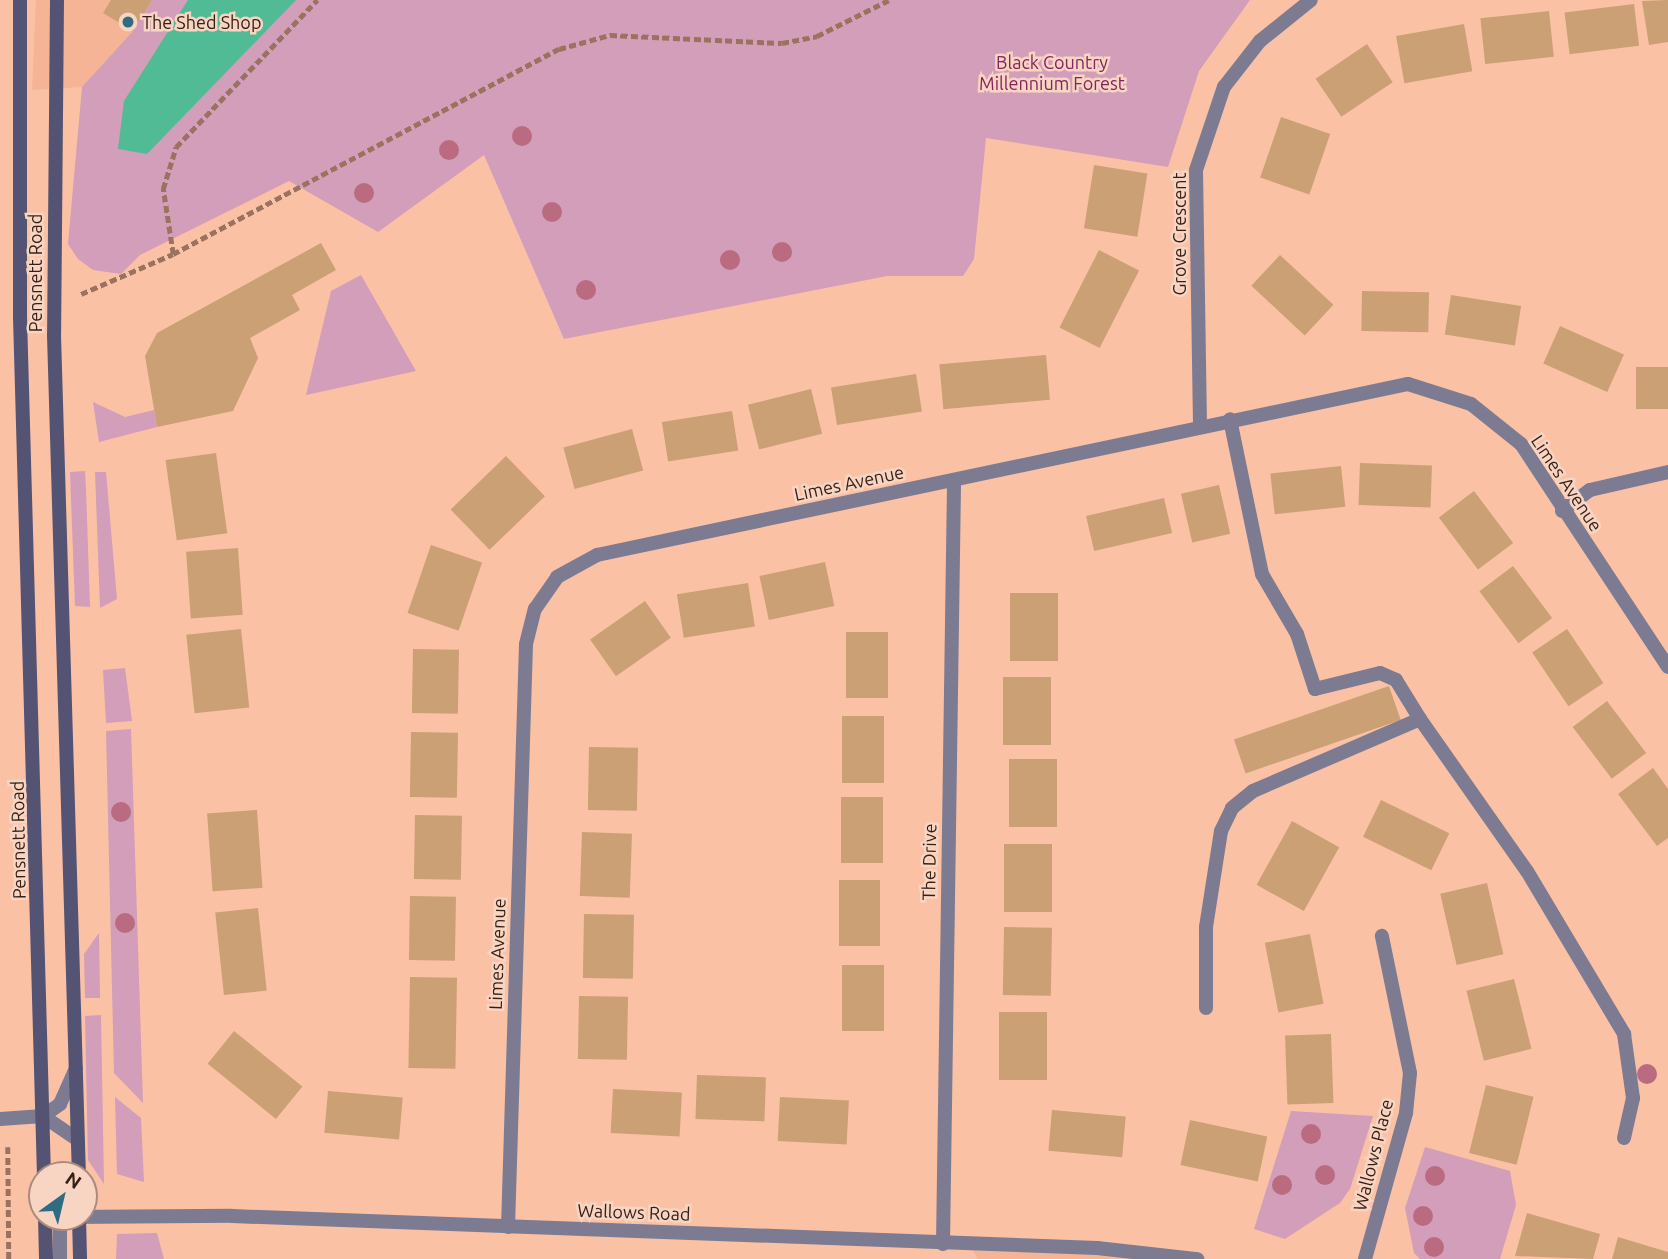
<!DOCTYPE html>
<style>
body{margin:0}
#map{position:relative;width:1668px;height:1259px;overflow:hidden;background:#fbc1a5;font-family:Ubuntu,sans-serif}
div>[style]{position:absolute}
.built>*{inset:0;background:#f4b495}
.green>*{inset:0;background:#d29eb9}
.water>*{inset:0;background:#50bb95}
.building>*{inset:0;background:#cba074;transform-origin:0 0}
.path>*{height:4.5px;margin-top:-2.25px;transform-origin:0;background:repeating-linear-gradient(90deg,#9b725f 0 7px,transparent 0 10.5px)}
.lane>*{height:14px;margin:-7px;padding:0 7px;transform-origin:7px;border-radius:7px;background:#7c7b92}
.street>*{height:14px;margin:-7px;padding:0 7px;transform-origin:7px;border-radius:7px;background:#7c7b92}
.secondary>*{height:14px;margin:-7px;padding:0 7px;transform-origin:7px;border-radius:7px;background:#545373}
.trees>*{width:20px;height:20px;margin:-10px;border-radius:50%;background:#ba6b7f}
.dots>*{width:19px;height:19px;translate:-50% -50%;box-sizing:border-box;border:4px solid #f8d4c3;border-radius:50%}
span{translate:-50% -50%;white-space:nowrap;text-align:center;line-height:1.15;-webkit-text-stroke:5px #f8d4c3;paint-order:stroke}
.poi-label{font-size:18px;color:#351f15}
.left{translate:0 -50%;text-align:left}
.park-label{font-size:18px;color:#852560}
.street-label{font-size:18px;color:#351f15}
.north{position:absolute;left:28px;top:1161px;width:70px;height:70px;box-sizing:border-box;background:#f8d4c3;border:2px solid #aa8c7d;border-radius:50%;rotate:34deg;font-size:19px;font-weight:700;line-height:28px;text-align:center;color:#351f15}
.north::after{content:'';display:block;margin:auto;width:24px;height:32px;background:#2f6b82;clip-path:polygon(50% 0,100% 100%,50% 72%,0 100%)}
</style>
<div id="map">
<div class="built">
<div style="clip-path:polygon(36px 0,152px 0,133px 31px,82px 87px,32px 90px)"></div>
<div style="clip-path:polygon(970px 1246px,1197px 1259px,978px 1259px)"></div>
</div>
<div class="green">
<div style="clip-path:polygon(152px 0,1250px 0,1199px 71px,1168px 167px,986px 138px,974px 259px,963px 276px,887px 276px,564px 339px,484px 155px,378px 232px,289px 181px,140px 255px,121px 274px,93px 270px,78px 259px,68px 244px,82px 87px,133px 31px)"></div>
<div style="clip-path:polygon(361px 275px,416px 371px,306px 395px,331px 291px)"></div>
<div style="clip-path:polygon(93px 402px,125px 417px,154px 410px,157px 427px,99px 442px)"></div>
<div style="clip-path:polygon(85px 471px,86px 489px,90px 607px,75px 606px,70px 472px)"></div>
<div style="clip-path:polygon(95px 472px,106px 472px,117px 599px,100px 608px)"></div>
<div style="clip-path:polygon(125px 668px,132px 721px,106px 723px,103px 670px)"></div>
<div style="clip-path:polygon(131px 729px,143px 1103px,114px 1073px,106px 731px)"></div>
<div style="clip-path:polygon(99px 933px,100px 998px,85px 998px,84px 954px)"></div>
<div style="clip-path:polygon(101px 1015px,104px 1184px,88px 1160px,85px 1016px)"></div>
<div style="clip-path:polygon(115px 1097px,141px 1118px,144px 1182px,117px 1174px)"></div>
<div style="clip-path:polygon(1291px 1111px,1373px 1116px,1350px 1189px,1340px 1203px,1285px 1239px,1254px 1229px)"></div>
<div style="clip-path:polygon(1425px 1147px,1510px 1171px,1516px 1205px,1500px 1259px,1420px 1259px,1414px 1253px,1405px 1208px)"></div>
<div style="clip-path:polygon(157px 1233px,164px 1259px,116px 1259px,117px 1234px)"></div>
</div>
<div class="water">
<div style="clip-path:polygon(188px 0,296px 0,147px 154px,118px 149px,124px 101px)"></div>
</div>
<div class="building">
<div style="clip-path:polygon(111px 0,152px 0,133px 31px,103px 13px)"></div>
<div style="clip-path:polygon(1668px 0,1668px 42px,1649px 45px,1642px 1px)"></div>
<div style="left:1634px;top:4px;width:42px;height:70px;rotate:83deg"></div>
<div style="left:1549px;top:11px;width:46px;height:69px;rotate:84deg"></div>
<div style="left:1464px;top:24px;width:48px;height:69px;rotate:80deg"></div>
<div style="left:1367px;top:44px;width:46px;height:62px;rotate:56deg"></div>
<div style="left:1281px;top:117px;width:52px;height:64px;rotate:19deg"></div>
<div style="left:1094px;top:165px;width:54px;height:64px;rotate:9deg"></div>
<div style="clip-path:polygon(321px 243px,336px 270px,292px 295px,300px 310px,250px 338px,258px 358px,233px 411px,157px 427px,145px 356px,157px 333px)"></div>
<div style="left:1099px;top:250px;width:45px;height:87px;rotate:27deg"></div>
<div style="left:1280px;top:255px;width:73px;height:42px;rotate:43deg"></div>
<div style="left:1362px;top:291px;width:67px;height:40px;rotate:1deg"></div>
<div style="left:1451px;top:295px;width:71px;height:40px;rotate:9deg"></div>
<div style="left:1560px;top:326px;width:70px;height:41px;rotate:24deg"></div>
<div style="left:1046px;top:355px;width:45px;height:107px;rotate:85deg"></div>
<div style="left:1668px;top:367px;width:42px;height:32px;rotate:90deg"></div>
<div style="left:916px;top:374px;width:38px;height:86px;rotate:81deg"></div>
<div style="left:811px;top:389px;width:46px;height:65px;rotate:76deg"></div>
<div style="left:732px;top:411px;width:40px;height:71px;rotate:81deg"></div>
<div style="left:632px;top:429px;width:43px;height:71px;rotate:75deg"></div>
<div style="left:216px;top:453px;width:81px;height:51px;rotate:82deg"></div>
<div style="left:506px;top:456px;width:56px;height:77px;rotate:46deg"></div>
<div style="left:1360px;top:463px;width:72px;height:42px;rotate:2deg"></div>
<div style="left:1341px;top:466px;width:41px;height:71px;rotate:84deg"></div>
<div style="left:1219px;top:485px;width:50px;height:39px;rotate:77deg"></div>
<div style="left:1474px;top:491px;width:65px;height:44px;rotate:53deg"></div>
<div style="left:1164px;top:498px;width:36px;height:80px;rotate:77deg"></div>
<div style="left:431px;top:545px;width:54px;height:72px;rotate:19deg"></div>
<div style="left:238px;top:548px;width:67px;height:52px;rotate:86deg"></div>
<div style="left:825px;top:562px;width:45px;height:67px;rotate:78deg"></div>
<div style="left:1513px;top:566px;width:65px;height:42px;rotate:53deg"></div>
<div style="left:748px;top:583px;width:44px;height:72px;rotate:81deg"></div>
<div style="left:1010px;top:593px;width:48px;height:68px"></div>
<div style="left:645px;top:601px;width:45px;height:67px;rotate:55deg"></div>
<div style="left:241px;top:629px;width:79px;height:55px;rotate:84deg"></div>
<div style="left:1567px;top:629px;width:65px;height:42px;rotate:56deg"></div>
<div style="left:846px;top:632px;width:42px;height:66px"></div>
<div style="left:413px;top:649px;width:46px;height:64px;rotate:1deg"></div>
<div style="left:1003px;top:677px;width:48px;height:68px"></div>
<div style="left:1389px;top:686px;width:36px;height:164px;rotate:71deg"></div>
<div style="left:1607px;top:701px;width:65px;height:43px;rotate:53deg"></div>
<div style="left:842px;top:716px;width:42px;height:67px"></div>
<div style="left:411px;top:732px;width:47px;height:65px;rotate:1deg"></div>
<div style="left:589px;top:747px;width:49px;height:63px;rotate:1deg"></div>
<div style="left:1009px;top:759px;width:48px;height:68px"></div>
<div style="clip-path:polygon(1653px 768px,1668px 789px,1668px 838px,1657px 846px,1618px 794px)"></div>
<div style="left:841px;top:797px;width:42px;height:66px"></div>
<div style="left:1381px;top:800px;width:76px;height:41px;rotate:26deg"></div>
<div style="left:257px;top:810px;width:78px;height:50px;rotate:86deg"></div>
<div style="left:415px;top:815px;width:47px;height:64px;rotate:1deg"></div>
<div style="left:1292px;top:821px;width:54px;height:73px;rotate:29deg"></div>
<div style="left:582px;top:832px;width:50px;height:64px;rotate:2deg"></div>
<div style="left:1004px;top:844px;width:48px;height:68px"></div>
<div style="left:839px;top:880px;width:41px;height:66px"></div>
<div style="left:1487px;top:883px;width:73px;height:48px;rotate:77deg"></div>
<div style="left:410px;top:896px;width:46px;height:64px;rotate:1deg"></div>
<div style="left:258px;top:908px;width:83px;height:43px;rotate:84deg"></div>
<div style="left:584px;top:914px;width:50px;height:64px;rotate:1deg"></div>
<div style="left:1004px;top:927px;width:48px;height:68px;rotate:1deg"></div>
<div style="left:1310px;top:934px;width:71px;height:46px;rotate:79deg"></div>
<div style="left:842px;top:965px;width:42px;height:66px"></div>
<div style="left:410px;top:977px;width:47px;height:91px;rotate:1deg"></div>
<div style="left:1514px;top:979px;width:72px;height:49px;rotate:76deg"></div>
<div style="left:579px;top:996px;width:49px;height:63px;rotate:1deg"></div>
<div style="left:999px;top:1012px;width:48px;height:68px"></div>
<div style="left:234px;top:1031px;width:88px;height:42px;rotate:39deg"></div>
<div style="left:1331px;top:1034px;width:69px;height:46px;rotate:88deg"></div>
<div style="left:697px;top:1075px;width:69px;height:44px;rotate:2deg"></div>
<div style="left:1486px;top:1085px;width:49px;height:70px;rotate:14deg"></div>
<div style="left:613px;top:1089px;width:69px;height:44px;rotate:3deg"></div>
<div style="left:328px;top:1091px;width:75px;height:42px;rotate:5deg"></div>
<div style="left:780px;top:1097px;width:69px;height:44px;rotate:3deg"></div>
<div style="left:1052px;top:1110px;width:74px;height:41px;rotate:5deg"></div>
<div style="left:1190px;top:1120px;width:79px;height:46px;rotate:12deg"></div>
<div style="clip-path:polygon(1527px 1213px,1600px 1234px,1593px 1259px,1515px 1256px)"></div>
<div style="clip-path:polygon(1618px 1237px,1668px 1252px,1668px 1259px,1612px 1259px)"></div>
</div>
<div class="path">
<div style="left:173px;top:254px;width:437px;rotate:-28deg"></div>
<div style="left:559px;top:49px;width:53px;rotate:-15.4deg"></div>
<div style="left:610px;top:35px;width:172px;rotate:2.7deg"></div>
<div style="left:782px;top:43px;width:36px;rotate:-11deg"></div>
<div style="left:817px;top:36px;width:80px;rotate:-26.6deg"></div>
<div style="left:81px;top:294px;width:100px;rotate:-23.5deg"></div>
<div style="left:173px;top:254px;width:66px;rotate:-98.7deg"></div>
<div style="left:163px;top:189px;width:44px;rotate:-72.8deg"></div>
<div style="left:176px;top:147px;width:204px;rotate:-46.2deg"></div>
<div style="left:8px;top:1147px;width:112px;rotate:89.5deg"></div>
</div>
<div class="lane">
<div style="left:1420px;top:719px;width:186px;rotate:54.9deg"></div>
<div style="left:1527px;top:871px;width:190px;rotate:59.2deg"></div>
<div style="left:1624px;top:1034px;width:65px;rotate:82deg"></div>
<div style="left:1633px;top:1098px;width:41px;rotate:102.7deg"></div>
<div style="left:1206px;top:1008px;width:81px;rotate:-90deg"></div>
<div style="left:1206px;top:927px;width:97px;rotate:-81.1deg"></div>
<div style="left:1221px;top:831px;width:25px;rotate:-64deg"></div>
<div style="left:1232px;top:808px;width:27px;rotate:-39deg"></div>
<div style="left:1253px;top:791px;width:182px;rotate:-23.3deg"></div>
<div style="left:1420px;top:719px;width:46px;rotate:-121.6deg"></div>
<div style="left:1396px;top:680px;width:17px;rotate:-156deg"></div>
<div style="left:1380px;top:673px;width:67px;rotate:166.2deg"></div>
<div style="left:1315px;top:689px;width:58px;rotate:-108.1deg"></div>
<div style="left:1297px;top:634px;width:69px;rotate:-120.3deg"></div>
<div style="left:1262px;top:574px;width:158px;rotate:-101.7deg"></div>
<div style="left:43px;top:1116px;width:42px;rotate:34.4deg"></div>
<div style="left:0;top:1119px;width:43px;rotate:-4deg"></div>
<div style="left:43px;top:1116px;width:21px;rotate:-35deg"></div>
<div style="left:60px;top:1104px;width:39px;rotate:-66deg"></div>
</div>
<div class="street">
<div style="left:1200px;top:425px;width:255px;rotate:-90.9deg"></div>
<div style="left:1196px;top:170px;width:88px;rotate:-71.4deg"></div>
<div style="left:1224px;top:87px;width:58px;rotate:-52deg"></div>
<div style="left:1260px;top:41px;width:65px;rotate:-38.8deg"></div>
<div style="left:1562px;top:511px;width:35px;rotate:-37deg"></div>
<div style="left:1590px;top:490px;width:80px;rotate:-13deg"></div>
<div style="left:69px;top:1217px;width:163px;rotate:-0.4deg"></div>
<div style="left:232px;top:1216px;width:866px;rotate:2.12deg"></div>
<div style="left:1097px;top:1248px;width:101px;rotate:6.3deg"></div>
<div style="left:508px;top:1227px;width:583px;rotate:-88.23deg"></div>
<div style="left:526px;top:644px;width:36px;rotate:-76deg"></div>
<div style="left:535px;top:609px;width:39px;rotate:-55deg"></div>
<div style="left:557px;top:577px;width:46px;rotate:-28.8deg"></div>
<div style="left:597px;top:555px;width:829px;rotate:-11.91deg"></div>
<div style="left:1408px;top:384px;width:66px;rotate:17.6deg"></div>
<div style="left:1471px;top:404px;width:64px;rotate:38.7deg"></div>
<div style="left:1521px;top:444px;width:267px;rotate:56.6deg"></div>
<div style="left:943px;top:1244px;width:763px;rotate:-89.17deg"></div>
<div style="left:60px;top:1259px;width:42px;rotate:-90deg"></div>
<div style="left:1365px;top:1259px;width:152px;rotate:-74.3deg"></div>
<div style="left:1406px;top:1113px;width:40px;rotate:-84.3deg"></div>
<div style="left:1410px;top:1073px;width:140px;rotate:-101.6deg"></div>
</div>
<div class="secondary">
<div style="left:20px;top:0;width:317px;rotate:90deg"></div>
<div style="left:20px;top:317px;width:858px;rotate:88.4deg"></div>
<div style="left:57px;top:0;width:335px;rotate:90.5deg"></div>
<div style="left:54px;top:335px;width:840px;rotate:88.3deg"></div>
<div style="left:45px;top:1217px;width:42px;rotate:88.6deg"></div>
<div style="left:79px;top:1217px;width:42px;rotate:88.6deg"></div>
</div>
<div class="trees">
<div style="left:522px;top:136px"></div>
<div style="left:449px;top:150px"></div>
<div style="left:364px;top:193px"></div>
<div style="left:552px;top:212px"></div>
<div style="left:782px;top:252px"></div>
<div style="left:730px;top:260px"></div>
<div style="left:586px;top:290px"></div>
<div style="left:121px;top:812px"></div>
<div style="left:125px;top:923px"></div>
<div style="left:1647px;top:1074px"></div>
<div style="left:1311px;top:1134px"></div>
<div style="left:1325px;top:1175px"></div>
<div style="left:1435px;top:1176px"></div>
<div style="left:1282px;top:1185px"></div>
<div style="left:1423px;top:1216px"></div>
<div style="left:1434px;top:1247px"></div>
</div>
<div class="dots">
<div style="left:128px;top:22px;background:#2f6b82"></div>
</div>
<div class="poi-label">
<span class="left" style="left:142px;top:22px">The Shed Shop</span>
</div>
<div class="park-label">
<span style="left:1052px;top:73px">Black Country<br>Millennium Forest</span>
</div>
<div class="street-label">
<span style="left:1179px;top:234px;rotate:-90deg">Grove Crescent</span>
<span style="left:35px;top:273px;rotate:-90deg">Pensnett Road</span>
<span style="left:849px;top:483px;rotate:-12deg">Limes Avenue</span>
<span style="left:1567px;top:483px;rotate:56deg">Limes Avenue</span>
<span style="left:18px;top:840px;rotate:-91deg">Pensnett Road</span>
<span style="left:929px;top:862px;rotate:-89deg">The Drive</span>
<span style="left:497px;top:954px;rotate:-88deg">Limes Avenue</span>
<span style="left:1373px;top:1155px;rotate:-76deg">Wallows Place</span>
<span style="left:634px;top:1212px;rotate:2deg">Wallows Road</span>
</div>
<div class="north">N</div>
</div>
